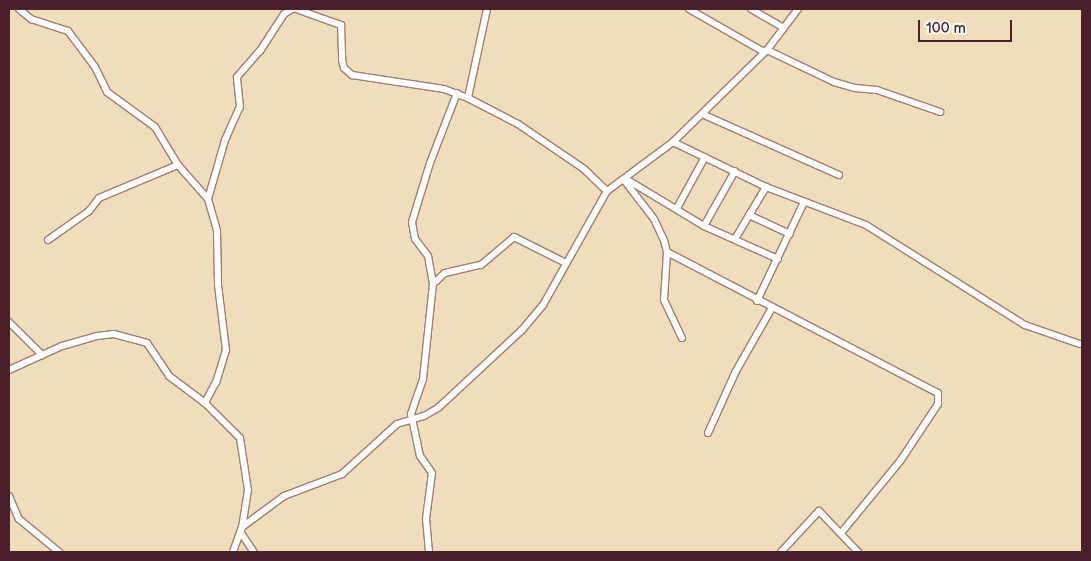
<!DOCTYPE html>
<style>
body{margin:0}
#map{position:relative;width:1091px;height:561px;overflow:hidden;background:#f0ddbc;font-family:"Balsamiq Sans",sans-serif}
div>[style]{position:absolute}
.roads{filter:drop-shadow(1px 0 #9d7e74) drop-shadow(-1px 0 #9d7e74) drop-shadow(0 1px #9d7e74) drop-shadow(0 -1px #9d7e74)}
.minor>*{height:6px;margin:-3px;padding:0 3px;transform-origin:3px;border-radius:3px;background:#fff}
span{translate:-50% -50%;white-space:nowrap;text-align:center;line-height:1.15;-webkit-text-stroke:5px #fdfcf7;paint-order:stroke}
.frame{position:absolute;inset:0;border:10px solid #4a1f2b;pointer-events:none}
.scale{position:absolute;left:918px;top:20px;width:94px;height:22px;box-sizing:border-box;border:2px solid #4a1f2b;border-top:0;padding-left:6px;font-size:15px;line-height:18px;white-space:nowrap;color:#4a1f2b;-webkit-text-stroke:4px #fdfcf7;paint-order:stroke}
</style>
<div id="map">
<div class="roads">
<div class="minor">
<div style="left:19px;top:9px;width:16px;rotate:40deg"></div>
<div style="left:31px;top:19px;width:39px;rotate:18deg"></div>
<div style="left:68px;top:31px;width:45px;rotate:53.1deg"></div>
<div style="left:95px;top:67px;width:28px;rotate:64deg"></div>
<div style="left:107px;top:92px;width:59px;rotate:36.1deg"></div>
<div style="left:155px;top:127px;width:44px;rotate:58.8deg"></div>
<div style="left:178px;top:165px;width:45px;rotate:48.6deg"></div>
<div style="left:208px;top:199px;width:33px;rotate:74deg"></div>
<div style="left:217px;top:231px;width:54px;rotate:88.9deg"></div>
<div style="left:218px;top:285px;width:65px;rotate:83deg"></div>
<div style="left:226px;top:350px;width:34px;rotate:107deg"></div>
<div style="left:216px;top:382px;width:24px;rotate:118deg"></div>
<div style="left:296px;top:9px;width:48px;rotate:19.6deg"></div>
<div style="left:341px;top:25px;width:35px;rotate:88deg"></div>
<div style="left:342px;top:60px;width:8px;rotate:76deg"></div>
<div style="left:344px;top:68px;width:11px;rotate:41deg"></div>
<div style="left:352px;top:75px;width:93px;rotate:8.7deg"></div>
<div style="left:444px;top:89px;width:26px;rotate:21deg"></div>
<div style="left:487px;top:9px;width:91px;rotate:102.1deg"></div>
<div style="left:468px;top:98px;width:56px;rotate:27.5deg"></div>
<div style="left:518px;top:124px;width:80px;rotate:34.3deg"></div>
<div style="left:584px;top:169px;width:32px;rotate:44deg"></div>
<div style="left:689px;top:9px;width:86px;rotate:29.8deg"></div>
<div style="left:751px;top:9px;width:38px;rotate:30deg"></div>
<div style="left:767px;top:50px;width:74px;rotate:25.5deg"></div>
<div style="left:834px;top:82px;width:22px;rotate:16deg"></div>
<div style="left:855px;top:88px;width:22px;rotate:5deg"></div>
<div style="left:877px;top:90px;width:67px;rotate:19.2deg"></div>
<div style="left:702px;top:114px;width:150px;rotate:24deg"></div>
<div style="left:673px;top:142px;width:103px;rotate:25.8deg"></div>
<div style="left:766px;top:187px;width:107px;rotate:20.8deg"></div>
<div style="left:866px;top:225px;width:188px;rotate:32.2deg"></div>
<div style="left:1025px;top:325px;width:58px;rotate:19.1deg"></div>
<div style="left:626px;top:179px;width:91px;rotate:31.1deg"></div>
<div style="left:704px;top:226px;width:81px;rotate:24deg"></div>
<div style="left:624px;top:180px;width:49px;rotate:52.4deg"></div>
<div style="left:654px;top:219px;width:23px;rotate:65deg"></div>
<div style="left:664px;top:240px;width:12px;rotate:76deg"></div>
<div style="left:667px;top:252px;width:48px;rotate:93.6deg"></div>
<div style="left:664px;top:300px;width:42px;rotate:64.7deg"></div>
<div style="left:208px;top:199px;width:61px;rotate:-73.9deg"></div>
<div style="left:225px;top:140px;width:36px;rotate:-66deg"></div>
<div style="left:240px;top:107px;width:30px;rotate:-96deg"></div>
<div style="left:237px;top:77px;width:35px;rotate:-49deg"></div>
<div style="left:260px;top:51px;width:44px;rotate:-57deg"></div>
<div style="left:284px;top:14px;width:9px;rotate:-32deg"></div>
<div style="left:677px;top:208px;width:58px;rotate:-61.2deg"></div>
<div style="left:749px;top:215px;width:45px;rotate:24.9deg"></div>
<div style="left:704px;top:226px;width:63px;rotate:-60.6deg"></div>
<div style="left:735px;top:239px;width:61px;rotate:-59.2deg"></div>
<div style="left:48px;top:240px;width:50px;rotate:-35.3deg"></div>
<div style="left:89px;top:211px;width:16px;rotate:-52deg"></div>
<div style="left:99px;top:198px;width:86px;rotate:-22.7deg"></div>
<div style="left:667px;top:252px;width:305px;rotate:27.5deg"></div>
<div style="left:938px;top:393px;width:11px;rotate:90deg"></div>
<div style="left:938px;top:404px;width:67px;rotate:123.5deg"></div>
<div style="left:901px;top:460px;width:94px;rotate:129.4deg"></div>
<div style="left:433px;top:284px;width:16px;rotate:-43deg"></div>
<div style="left:445px;top:273px;width:37px;rotate:-13deg"></div>
<div style="left:481px;top:265px;width:43px;rotate:-40.3deg"></div>
<div style="left:514px;top:237px;width:58px;rotate:26.6deg"></div>
<div style="left:757px;top:301px;width:110px;rotate:-64.6deg"></div>
<div style="left:9px;top:322px;width:47px;rotate:45deg"></div>
<div style="left:9px;top:370px;width:58px;rotate:-24.4deg"></div>
<div style="left:62px;top:346px;width:36px;rotate:-16deg"></div>
<div style="left:97px;top:336px;width:17px;rotate:-7deg"></div>
<div style="left:114px;top:334px;width:34px;rotate:15deg"></div>
<div style="left:147px;top:343px;width:40px;rotate:56deg"></div>
<div style="left:169px;top:376px;width:45px;rotate:36.9deg"></div>
<div style="left:205px;top:403px;width:49px;rotate:45deg"></div>
<div style="left:240px;top:438px;width:53px;rotate:81.3deg"></div>
<div style="left:248px;top:490px;width:37px;rotate:99deg"></div>
<div style="left:242px;top:527px;width:27px;rotate:110deg"></div>
<div style="left:708px;top:433px;width:68px;rotate:-65.7deg"></div>
<div style="left:736px;top:371px;width:73px;rotate:-60.3deg"></div>
<div style="left:9px;top:496px;width:25px;rotate:67deg"></div>
<div style="left:19px;top:519px;width:52px;rotate:39.5deg"></div>
<div style="left:242px;top:527px;width:52px;rotate:-36.4deg"></div>
<div style="left:284px;top:496px;width:62px;rotate:-20.8deg"></div>
<div style="left:342px;top:474px;width:74px;rotate:-42.3deg"></div>
<div style="left:397px;top:424px;width:28px;rotate:-17deg"></div>
<div style="left:424px;top:416px;width:16px;rotate:-30deg"></div>
<div style="left:438px;top:408px;width:115px;rotate:-42.9deg"></div>
<div style="left:522px;top:330px;width:33px;rotate:-50deg"></div>
<div style="left:543px;top:305px;width:131px;rotate:-60.7deg"></div>
<div style="left:607px;top:191px;width:82px;rotate:-36.6deg"></div>
<div style="left:673px;top:142px;width:132px;rotate:-44.4deg"></div>
<div style="left:767px;top:50px;width:51px;rotate:-52.9deg"></div>
<div style="left:241px;top:533px;width:23px;rotate:56deg"></div>
<div style="left:429px;top:552px;width:33px;rotate:-95deg"></div>
<div style="left:426px;top:519px;width:46px;rotate:-82.6deg"></div>
<div style="left:432px;top:473px;width:21px;rotate:-125deg"></div>
<div style="left:420px;top:456px;width:43px;rotate:-102.1deg"></div>
<div style="left:411px;top:414px;width:37px;rotate:-71deg"></div>
<div style="left:423px;top:379px;width:96px;rotate:-84deg"></div>
<div style="left:433px;top:284px;width:28px;rotate:-100deg"></div>
<div style="left:428px;top:256px;width:21px;rotate:-127deg"></div>
<div style="left:415px;top:239px;width:17px;rotate:-100deg"></div>
<div style="left:412px;top:222px;width:62px;rotate:-73deg"></div>
<div style="left:430px;top:163px;width:75px;rotate:-68.9deg"></div>
<div style="left:781px;top:552px;width:56px;rotate:-47.2deg"></div>
<div style="left:819px;top:511px;width:57px;rotate:46.4deg"></div>
</div>
</div>
<div class="frame"></div>
<div class="scale">100 m</div>
</div>
